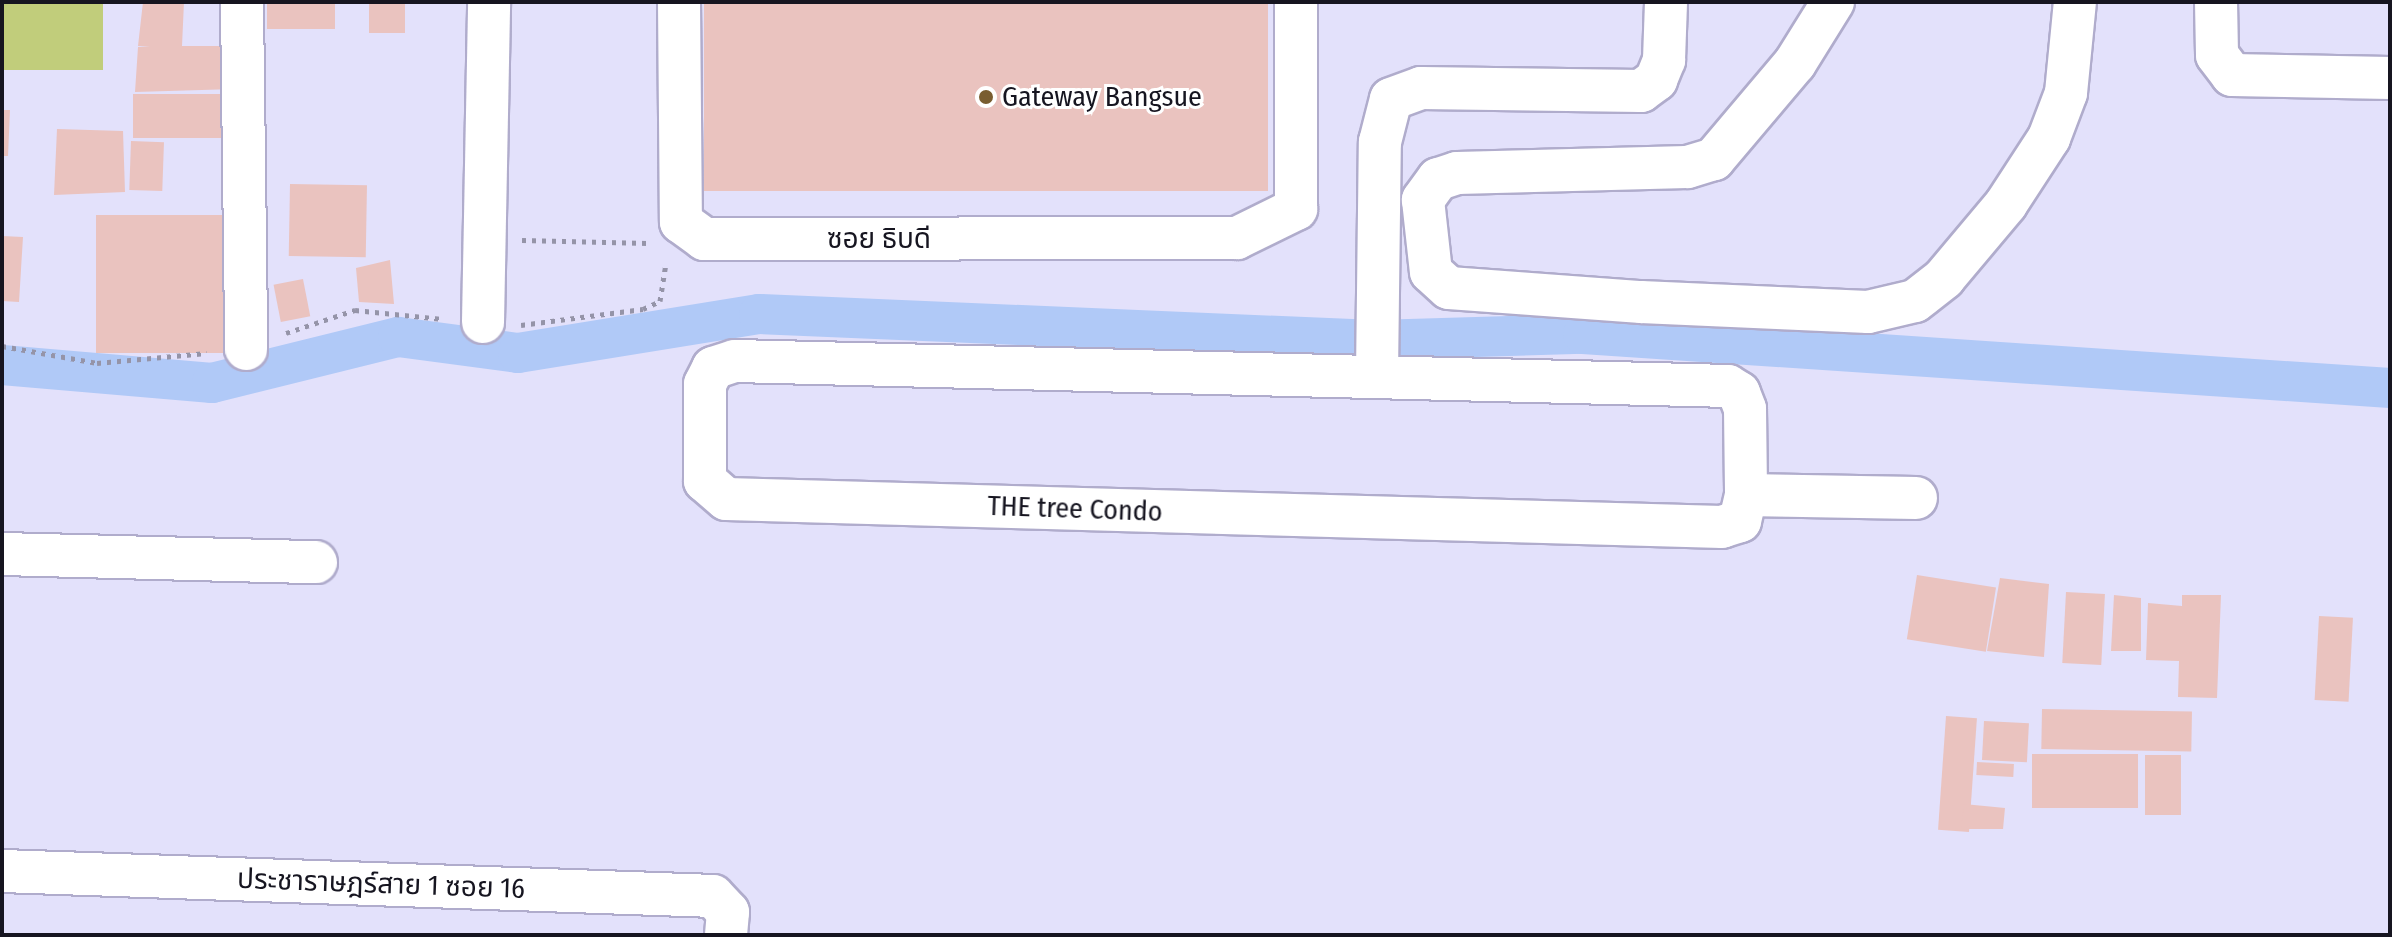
<!DOCTYPE html>
<meta charset="utf-8">
<style>
body{margin:0}
#map{position:relative;width:2392px;height:937px;overflow:hidden;background:#e3e1fb;font-family:"Fira Sans Condensed","Noto Sans Thai",sans-serif}
div>[style]{position:absolute}
.green>*{inset:0;background:#c1cd7b;transform-origin:0 0}
.canal>*{height:40px;margin:-20px;padding:0 20px;transform-origin:20px;border-radius:20px;background:#b0c9f7}
.building>*{inset:0;background:#eac3bf;transform-origin:0 0}
.path>*{height:5px;margin-top:-2.5px;transform-origin:0;background:repeating-linear-gradient(90deg,#9594a8 0 4px,transparent 0 10px)}
.roads{filter:drop-shadow(2px 0 #b0accc) drop-shadow(-2px 0 #b0accc) drop-shadow(0 2px #b0accc) drop-shadow(0 -2px #b0accc)}
.minor>*{height:42px;margin:-21px;padding:0 21px;transform-origin:21px;border-radius:21px;background:#fff}
.dots>*{width:22px;height:22px;translate:-50% -50%;box-sizing:border-box;border:4px solid #fff;border-radius:50%}
span{translate:-50% -50%;white-space:nowrap;text-align:center;line-height:1.15;-webkit-text-stroke:6px #fff;paint-order:stroke}
.poi-label{font-size:28px;color:#161520}
.left{translate:0 -50%;text-align:left}
.street-label{font-size:28px;color:#161520}
.frame{position:absolute;inset:0;border:4px solid #161520;pointer-events:none}
</style>
<div id="map">
<div class="green">
<div style="left:2px;top:2px;width:101px;height:68px"></div>
</div>
<div class="canal">
<div style="left:2px;top:365px;width:211px;rotate:4.9deg"></div>
<div style="left:212px;top:383px;width:192px;rotate:-13.9deg"></div>
<div style="left:398px;top:337px;width:121px;rotate:7.6deg"></div>
<div style="left:518px;top:353px;width:244px;rotate:-9.2deg"></div>
<div style="left:759px;top:314px;width:617px;rotate:2.42deg"></div>
<div style="left:1375px;top:340px;width:208px;rotate:-1.7deg"></div>
<div style="left:1583px;top:334px;width:809px;rotate:3.83deg"></div>
</div>
<div class="building">
<div style="clip-path:polygon(143px 2px,184px 2px,182px 46px,235px 46px,235px 89px,135px 92px,138px 47px,150px 47px,138px 46px)"></div>
<div style="left:267px;top:2px;width:68px;height:27px"></div>
<div style="left:369px;top:2px;width:36px;height:31px"></div>
<div style="left:704px;top:2px;width:564px;height:189px"></div>
<div style="left:237px;top:94px;width:44px;height:104px;rotate:90deg"></div>
<div style="clip-path:polygon(2px 110px,10px 110px,8px 156px,2px 156px)"></div>
<div style="clip-path:polygon(57px 129px,123px 131px,125px 192px,54px 195px)"></div>
<div style="left:131px;top:141px;width:33px;height:49px;rotate:2deg"></div>
<div style="left:290px;top:184px;width:77px;height:72px;rotate:1deg"></div>
<div style="left:96px;top:215px;width:144px;height:138px"></div>
<div style="clip-path:polygon(2px 236px,23px 237px,19px 302px,2px 301px)"></div>
<div style="clip-path:polygon(390px 260px,394px 304px,359px 302px,356px 268px)"></div>
<div style="left:303px;top:279px;width:38px;height:30px;rotate:79deg"></div>
<div style="left:1917px;top:575px;width:80px;height:65px;rotate:9deg"></div>
<div style="clip-path:polygon(2000px 578px,2049px 584px,2044px 657px,1987px 651px)"></div>
<div style="left:2066px;top:592px;width:39px;height:71px;rotate:3deg"></div>
<div style="clip-path:polygon(2114px 595px,2141px 598px,2141px 651px,2111px 651px)"></div>
<div style="clip-path:polygon(2182px 595px,2221px 595px,2217px 698px,2178px 697px,2179px 661px,2146px 660px,2148px 603px,2182px 606px)"></div>
<div style="left:2319px;top:616px;width:34px;height:84px;rotate:3deg"></div>
<div style="left:2042px;top:709px;width:150px;height:40px;rotate:1deg"></div>
<div style="left:1946px;top:716px;width:31px;height:114px;rotate:4deg"></div>
<div style="left:1984px;top:721px;width:45px;height:39px;rotate:3deg"></div>
<div style="left:2032px;top:754px;width:106px;height:54px"></div>
<div style="left:2145px;top:755px;width:36px;height:60px"></div>
<div style="left:1977px;top:762px;width:37px;height:13px;rotate:3deg"></div>
<div style="clip-path:polygon(1964px 804px,2005px 808px,2003px 829px,1961px 829px)"></div>
</div>
<div class="path">
<div style="left:522px;top:240px;width:126px;rotate:1.4deg"></div>
<div style="left:521px;top:325px;width:123px;rotate:-7.5deg"></div>
<div style="left:643px;top:309px;width:19px;rotate:-25deg"></div>
<div style="left:660px;top:301px;width:39px;rotate:-81deg"></div>
<div style="left:286px;top:333px;width:73px;rotate:-18.4deg"></div>
<div style="left:355px;top:310px;width:88px;rotate:5.8deg"></div>
<div style="left:2px;top:346px;width:97px;rotate:10.1deg"></div>
<div style="left:97px;top:363px;width:110px;rotate:-5.2deg"></div>
</div>
<div class="roads">
<div class="minor">
<div style="left:242px;top:2px;width:347px;rotate:89.3deg"></div>
<div style="left:679px;top:2px;width:220px;rotate:89.5deg"></div>
<div style="left:681px;top:222px;width:29px;rotate:36deg"></div>
<div style="left:704px;top:239px;width:533px;rotate:-0.11deg"></div>
<div style="left:1237px;top:238px;width:66px;rotate:-26.2deg"></div>
<div style="left:1296px;top:209px;width:207px;rotate:-90deg"></div>
<div style="left:1833px;top:2px;width:72px;rotate:121.9deg"></div>
<div style="left:1795px;top:63px;width:126px;rotate:130.2deg"></div>
<div style="left:1714px;top:159px;width:28px;rotate:163deg"></div>
<div style="left:1687px;top:167px;width:230px;rotate:178.5deg"></div>
<div style="left:1457px;top:173px;width:20px;rotate:162deg"></div>
<div style="left:1438px;top:179px;width:26px;rotate:126deg"></div>
<div style="left:1423px;top:200px;width:72px;rotate:83.7deg"></div>
<div style="left:1431px;top:272px;width:24px;rotate:42deg"></div>
<div style="left:1449px;top:288px;width:193px;rotate:4.2deg"></div>
<div style="left:1641px;top:302px;width:227px;rotate:2.5deg"></div>
<div style="left:1868px;top:312px;width:48px;rotate:-13.2deg"></div>
<div style="left:1915px;top:301px;width:37px;rotate:-38deg"></div>
<div style="left:1944px;top:278px;width:97px;rotate:-50deg"></div>
<div style="left:2006px;top:204px;width:79px;rotate:-56.9deg"></div>
<div style="left:2049px;top:138px;width:48px;rotate:-69.3deg"></div>
<div style="left:2066px;top:93px;width:91px;rotate:-84.4deg"></div>
<div style="left:2216px;top:2px;width:53px;rotate:88.9deg"></div>
<div style="left:2217px;top:55px;width:25px;rotate:53deg"></div>
<div style="left:2232px;top:75px;width:158px;rotate:1.1deg"></div>
<div style="left:483px;top:322px;width:320px;rotate:-88.9deg"></div>
<div style="left:735px;top:361px;width:993px;rotate:1.44deg"></div>
<div style="left:1728px;top:386px;width:13px;rotate:32deg"></div>
<div style="left:1739px;top:393px;width:17px;rotate:69deg"></div>
<div style="left:1745px;top:409px;width:86px;rotate:89.3deg"></div>
<div style="left:1746px;top:495px;width:27px;rotate:103deg"></div>
<div style="left:1740px;top:521px;width:19px;rotate:162deg"></div>
<div style="left:1722px;top:527px;width:996px;rotate:-178.39deg"></div>
<div style="left:726px;top:499px;width:28px;rotate:-139deg"></div>
<div style="left:705px;top:481px;width:97px;rotate:-90deg"></div>
<div style="left:705px;top:384px;width:18px;rotate:-63deg"></div>
<div style="left:713px;top:368px;width:23px;rotate:-18deg"></div>
<div style="left:1377px;top:375px;width:233px;rotate:-89.3deg"></div>
<div style="left:1380px;top:142px;width:44px;rotate:-75.7deg"></div>
<div style="left:1391px;top:99px;width:32px;rotate:-20deg"></div>
<div style="left:1421px;top:88px;width:220px;rotate:0.8deg"></div>
<div style="left:1641px;top:91px;width:19px;rotate:-36deg"></div>
<div style="left:1656px;top:80px;width:22px;rotate:-68deg"></div>
<div style="left:1664px;top:60px;width:58px;rotate:-88deg"></div>
<div style="left:1746px;top:495px;width:170px;rotate:1deg"></div>
<div style="left:2px;top:554px;width:314px;rotate:1.5deg"></div>
<div style="left:2px;top:871px;width:711px;rotate:2.01deg"></div>
<div style="left:713px;top:896px;width:22px;rotate:47deg"></div>
<div style="left:728px;top:912px;width:23px;rotate:95deg"></div>
</div>
</div>
<div class="dots">
<div style="left:986px;top:97px;background:#795d30"></div>
</div>
<div class="poi-label">
<span class="left" style="left:1002px;top:97px">Gateway Bangsue</span>
</div>
<div class="street-label">
<span style="left:879px;top:239px">ซอย ธิบดี</span>
<span style="left:1075px;top:509px;rotate:2deg">THE tree Condo</span>
<span style="left:381px;top:884px;rotate:2deg">ประชาราษฎร์สาย 1 ซอย 16</span>
</div>
<div class="frame"></div>
</div>
